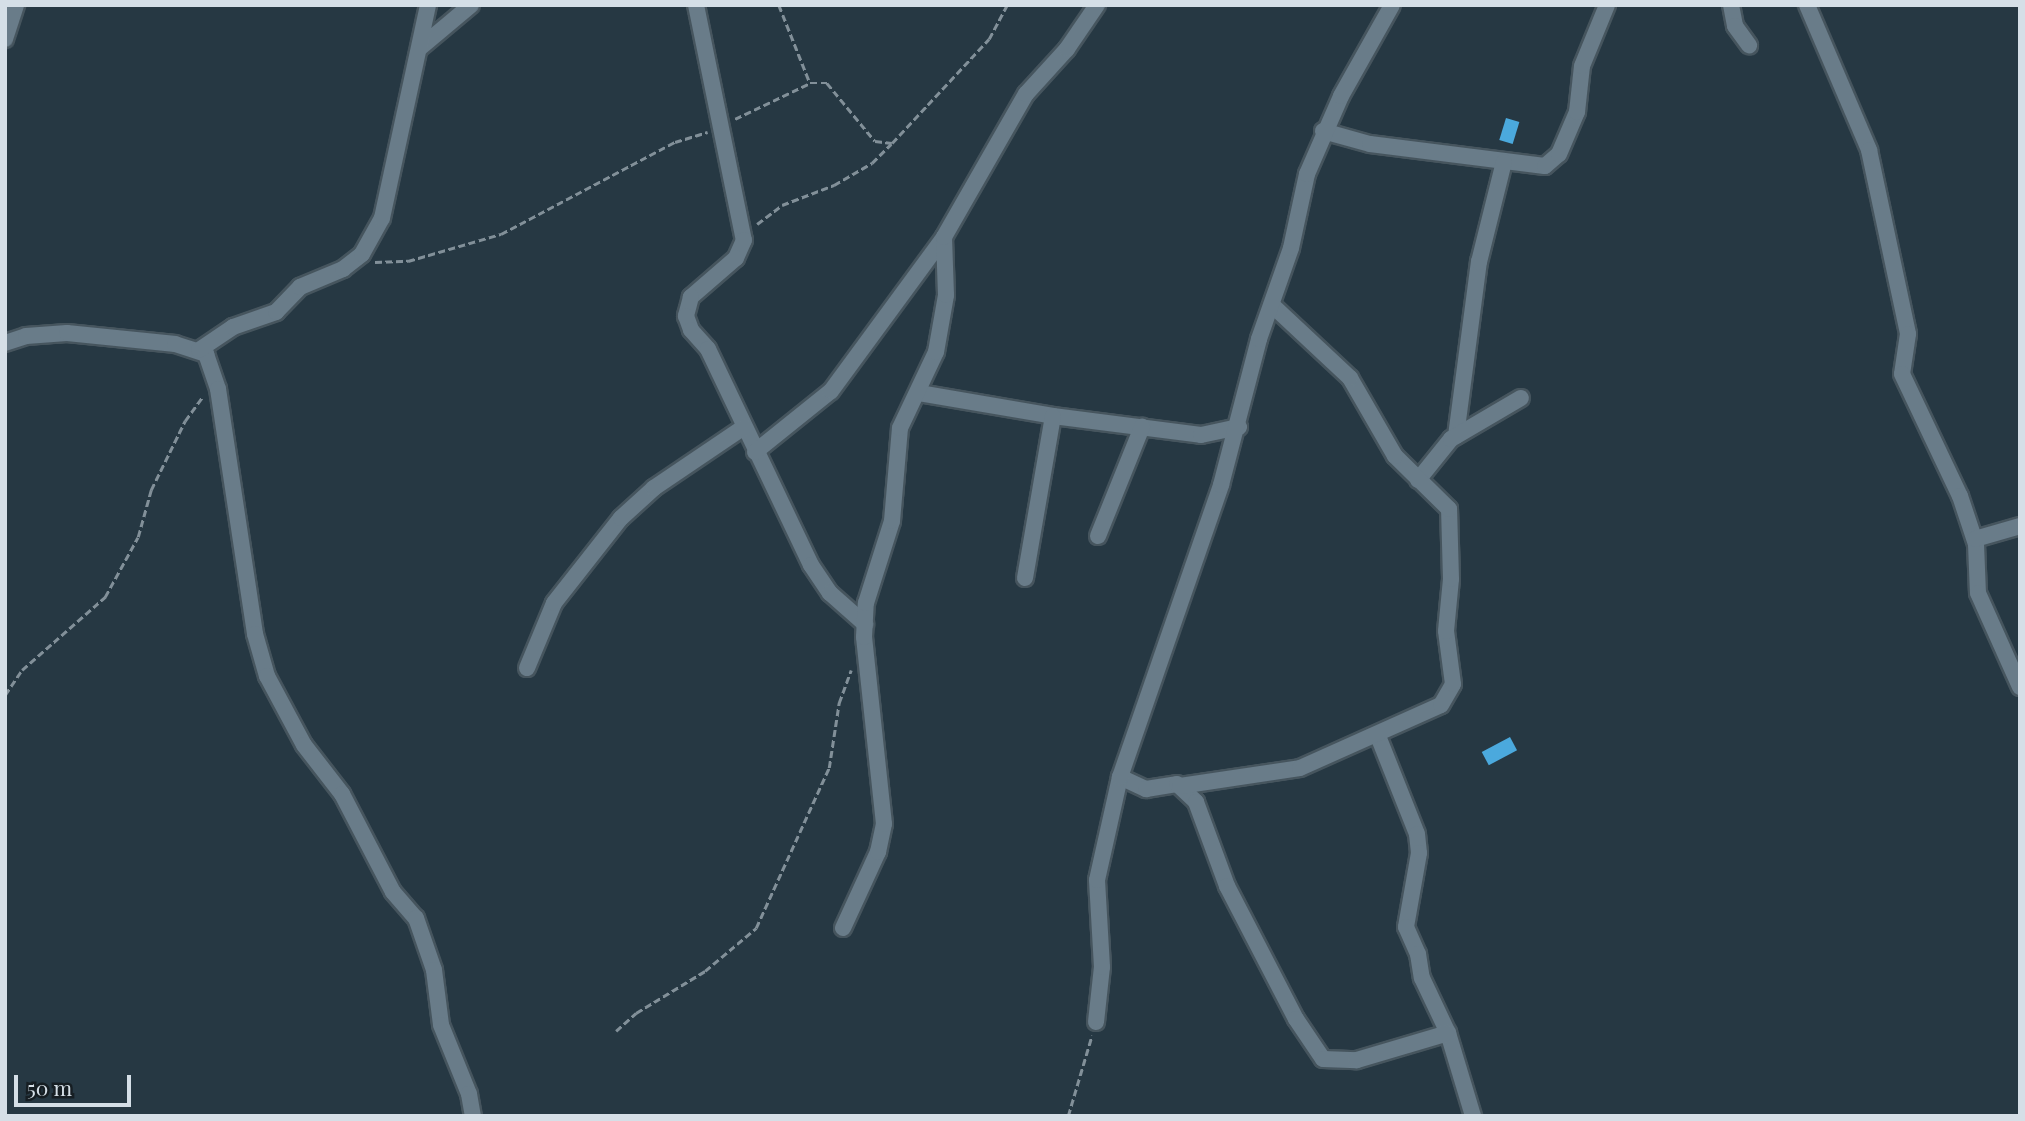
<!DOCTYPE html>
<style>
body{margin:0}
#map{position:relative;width:2025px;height:1121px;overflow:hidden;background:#263843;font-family:"Playfair Display",serif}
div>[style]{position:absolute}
.building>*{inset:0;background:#4ba9dd;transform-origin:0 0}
.path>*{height:2.5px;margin-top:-1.25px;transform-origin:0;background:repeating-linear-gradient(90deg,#829099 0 7px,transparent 0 10.5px)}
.roads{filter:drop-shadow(2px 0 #46555e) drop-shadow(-2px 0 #46555e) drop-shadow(0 2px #46555e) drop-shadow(0 -2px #46555e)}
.street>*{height:16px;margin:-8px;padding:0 8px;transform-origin:8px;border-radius:8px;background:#697c89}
span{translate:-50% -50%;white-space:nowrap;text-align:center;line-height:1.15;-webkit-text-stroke:7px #161e23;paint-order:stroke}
.frame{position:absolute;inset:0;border:7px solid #d5dfe7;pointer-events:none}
.scale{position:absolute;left:14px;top:1075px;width:117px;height:32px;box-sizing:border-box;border:4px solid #d5dfe7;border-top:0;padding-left:9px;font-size:21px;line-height:24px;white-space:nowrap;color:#d5dfe7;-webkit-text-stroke:5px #161e23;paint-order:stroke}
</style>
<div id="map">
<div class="building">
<div style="left:1506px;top:118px;width:14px;height:23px;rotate:17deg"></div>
<div style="left:1510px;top:737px;width:15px;height:32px;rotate:62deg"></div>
</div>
<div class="path">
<div style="left:779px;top:5px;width:84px;rotate:68.3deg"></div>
<div style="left:735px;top:119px;width:83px;rotate:-25.6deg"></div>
<div style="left:810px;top:83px;width:17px"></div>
<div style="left:827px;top:83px;width:75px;rotate:50.4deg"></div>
<div style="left:875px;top:141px;width:17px;rotate:7deg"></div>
<div style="left:892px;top:143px;width:142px;rotate:-47deg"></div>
<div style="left:989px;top:39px;width:38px;rotate:-62deg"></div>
<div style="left:757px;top:224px;width:31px;rotate:-37deg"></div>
<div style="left:782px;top:205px;width:56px;rotate:-21deg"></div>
<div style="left:834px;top:185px;width:44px;rotate:-30.1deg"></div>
<div style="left:872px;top:163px;width:27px;rotate:-45deg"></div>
<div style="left:375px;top:262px;width:33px;rotate:-2deg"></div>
<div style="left:408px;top:261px;width:97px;rotate:-16.2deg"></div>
<div style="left:501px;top:234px;width:197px;rotate:-27.9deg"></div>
<div style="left:675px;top:142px;width:34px;rotate:-17deg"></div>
<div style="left:5px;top:695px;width:30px;rotate:-56deg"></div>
<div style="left:22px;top:670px;width:111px;rotate:-41.3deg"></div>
<div style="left:105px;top:597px;width:68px;rotate:-61.2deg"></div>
<div style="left:138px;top:537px;width:49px;rotate:-74.5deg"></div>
<div style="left:151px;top:490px;width:77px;rotate:-63.8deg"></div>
<div style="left:185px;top:421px;width:29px;rotate:-54deg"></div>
<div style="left:616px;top:1031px;width:27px;rotate:-42deg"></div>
<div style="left:636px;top:1013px;width:81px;rotate:-31.3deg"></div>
<div style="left:705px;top:971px;width:67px;rotate:-40.1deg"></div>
<div style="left:756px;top:928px;width:176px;rotate:-65.5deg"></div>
<div style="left:829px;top:768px;width:66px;rotate:-81.3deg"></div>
<div style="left:839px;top:703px;width:35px;rotate:-70deg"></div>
<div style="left:1068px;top:1116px;width:84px;rotate:-73.5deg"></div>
</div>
<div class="roads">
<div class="street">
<div style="left:696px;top:5px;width:240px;rotate:78.5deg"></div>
<div style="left:744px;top:240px;width:20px;rotate:114deg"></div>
<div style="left:736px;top:258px;width:60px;rotate:139.1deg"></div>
<div style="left:691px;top:297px;width:20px;rotate:105deg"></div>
<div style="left:686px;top:316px;width:15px;rotate:70deg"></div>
<div style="left:691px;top:330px;width:25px;rotate:48deg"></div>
<div style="left:708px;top:349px;width:239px;rotate:64.5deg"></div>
<div style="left:811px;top:565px;width:34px;rotate:56deg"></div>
<div style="left:830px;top:593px;width:47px;rotate:41.5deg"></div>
<div style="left:1731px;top:5px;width:21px;rotate:79deg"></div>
<div style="left:1735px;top:26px;width:24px;rotate:54deg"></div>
<div style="left:1807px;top:5px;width:158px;rotate:66.8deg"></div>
<div style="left:1869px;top:150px;width:188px;rotate:78deg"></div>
<div style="left:1908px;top:334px;width:40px;rotate:98.5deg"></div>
<div style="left:1902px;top:374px;width:135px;rotate:64.6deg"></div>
<div style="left:1960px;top:496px;width:51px;rotate:71.6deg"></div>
<div style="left:1976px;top:544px;width:49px;rotate:87.7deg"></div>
<div style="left:1978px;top:593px;width:103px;rotate:65.9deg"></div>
<div style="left:5px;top:39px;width:36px;rotate:-72deg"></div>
<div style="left:421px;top:47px;width:65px;rotate:-40deg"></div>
<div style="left:1323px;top:131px;width:49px;rotate:15.5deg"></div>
<div style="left:1370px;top:144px;width:176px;rotate:7.2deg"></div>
<div style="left:1545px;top:166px;width:18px;rotate:-41deg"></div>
<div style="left:1559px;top:154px;width:46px;rotate:-66.8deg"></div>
<div style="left:1577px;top:112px;width:46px;rotate:-83.8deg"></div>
<div style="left:1582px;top:66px;width:66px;rotate:-67.7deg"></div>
<div style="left:5px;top:343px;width:22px;rotate:-18deg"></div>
<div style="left:26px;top:336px;width:41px;rotate:-4.2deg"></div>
<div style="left:67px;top:333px;width:109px;rotate:5.8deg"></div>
<div style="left:175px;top:344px;width:33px;rotate:18deg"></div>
<div style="left:206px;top:354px;width:37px;rotate:71deg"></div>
<div style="left:218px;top:389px;width:248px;rotate:81.4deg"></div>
<div style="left:255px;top:634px;width:44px;rotate:74.1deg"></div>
<div style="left:267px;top:676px;width:78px;rotate:61.8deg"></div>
<div style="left:304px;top:745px;width:62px;rotate:52.2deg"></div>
<div style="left:342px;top:794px;width:110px;rotate:62.5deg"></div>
<div style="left:393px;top:892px;width:35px;rotate:49deg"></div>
<div style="left:416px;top:918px;width:55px;rotate:70.9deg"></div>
<div style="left:434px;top:970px;width:55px;rotate:82.7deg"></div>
<div style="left:441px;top:1025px;width:74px;rotate:67.9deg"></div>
<div style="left:469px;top:1094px;width:22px;rotate:80deg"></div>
<div style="left:199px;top:350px;width:41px;rotate:-34.1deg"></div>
<div style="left:233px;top:327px;width:46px;rotate:-19.2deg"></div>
<div style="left:276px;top:312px;width:35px;rotate:-46deg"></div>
<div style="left:300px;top:287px;width:47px;rotate:-22.7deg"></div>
<div style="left:343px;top:269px;width:24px;rotate:-38deg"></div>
<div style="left:362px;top:254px;width:41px;rotate:-60.9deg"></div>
<div style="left:382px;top:218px;width:218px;rotate:-77.8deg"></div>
<div style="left:919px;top:393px;width:136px;rotate:9.7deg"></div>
<div style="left:1053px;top:416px;width:149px;rotate:7.3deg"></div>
<div style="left:1201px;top:435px;width:39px;rotate:-12deg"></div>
<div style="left:1456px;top:436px;width:176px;rotate:-82.5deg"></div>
<div style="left:1479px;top:262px;width:103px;rotate:-76deg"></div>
<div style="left:755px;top:452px;width:97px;rotate:-38.8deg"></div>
<div style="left:831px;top:391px;width:191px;rotate:-53.7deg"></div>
<div style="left:1418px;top:480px;width:53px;rotate:-51.2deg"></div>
<div style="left:1451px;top:439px;width:81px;rotate:-30.4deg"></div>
<div style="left:1098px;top:536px;width:118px;rotate:-68deg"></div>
<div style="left:1975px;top:539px;width:47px;rotate:-16.1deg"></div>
<div style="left:1025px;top:578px;width:164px;rotate:-80.2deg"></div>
<div style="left:527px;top:668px;width:70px;rotate:-67.4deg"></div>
<div style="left:554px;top:603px;width:108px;rotate:-51.8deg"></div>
<div style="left:621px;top:518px;width:45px;rotate:-42.3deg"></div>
<div style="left:654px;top:488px;width:109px;rotate:-34.1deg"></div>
<div style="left:1378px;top:736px;width:105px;rotate:68.3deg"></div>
<div style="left:1417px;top:834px;width:19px;rotate:84deg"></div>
<div style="left:1419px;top:853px;width:75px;rotate:100deg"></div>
<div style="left:1406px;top:927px;width:30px;rotate:66deg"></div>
<div style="left:1418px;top:954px;width:24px;rotate:81deg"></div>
<div style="left:1422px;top:978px;width:61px;rotate:64.7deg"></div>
<div style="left:1448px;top:1033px;width:87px;rotate:73.2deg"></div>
<div style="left:1120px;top:777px;width:29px;rotate:25deg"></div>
<div style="left:1146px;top:789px;width:31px;rotate:-9deg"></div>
<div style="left:1177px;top:784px;width:26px;rotate:43deg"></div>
<div style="left:1196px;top:802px;width:90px;rotate:69.7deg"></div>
<div style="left:1227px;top:886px;width:150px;rotate:62.6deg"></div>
<div style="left:1296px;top:1019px;width:48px;rotate:56deg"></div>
<div style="left:1323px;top:1059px;width:34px;rotate:2deg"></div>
<div style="left:1357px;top:1060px;width:95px;rotate:-16.5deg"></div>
<div style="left:1180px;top:786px;width:121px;rotate:-8.5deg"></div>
<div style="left:1300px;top:768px;width:154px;rotate:-24.1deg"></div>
<div style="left:1441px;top:705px;width:24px;rotate:-60deg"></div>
<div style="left:1453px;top:684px;width:53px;rotate:-97.5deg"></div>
<div style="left:1446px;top:631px;width:52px;rotate:-84.5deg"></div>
<div style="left:1451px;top:579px;width:70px;rotate:-91.6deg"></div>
<div style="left:1449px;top:509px;width:76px;rotate:-135.5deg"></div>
<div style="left:1395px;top:456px;width:90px;rotate:-120deg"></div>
<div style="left:1350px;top:378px;width:107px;rotate:-136.9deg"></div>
<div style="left:843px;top:928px;width:84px;rotate:-65.3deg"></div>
<div style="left:878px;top:852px;width:29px;rotate:-78deg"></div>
<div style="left:884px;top:824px;width:188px;rotate:-96.1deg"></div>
<div style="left:864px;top:637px;width:34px;rotate:-87deg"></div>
<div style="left:866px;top:603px;width:86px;rotate:-72.4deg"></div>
<div style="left:892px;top:521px;width:93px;rotate:-85.1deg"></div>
<div style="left:900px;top:428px;width:84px;rotate:-64.7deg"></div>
<div style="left:936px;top:352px;width:58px;rotate:-80deg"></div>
<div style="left:946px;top:295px;width:58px;rotate:-92deg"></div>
<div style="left:944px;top:237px;width:165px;rotate:-60.2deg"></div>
<div style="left:1026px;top:94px;width:61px;rotate:-47.7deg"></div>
<div style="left:1067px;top:49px;width:53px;rotate:-55.7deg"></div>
<div style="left:1096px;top:1022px;width:55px;rotate:-83.8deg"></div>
<div style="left:1102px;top:967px;width:87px;rotate:-93.3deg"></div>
<div style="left:1097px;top:880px;width:106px;rotate:-77.4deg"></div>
<div style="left:1120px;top:777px;width:309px;rotate:-70.9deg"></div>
<div style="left:1221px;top:485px;width:151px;rotate:-75.4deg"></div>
<div style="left:1259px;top:339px;width:96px;rotate:-70.6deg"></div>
<div style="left:1291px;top:248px;width:76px;rotate:-77.8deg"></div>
<div style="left:1307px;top:174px;width:85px;rotate:-66.4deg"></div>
<div style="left:1341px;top:96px;width:104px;rotate:-60.7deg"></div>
</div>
</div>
<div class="frame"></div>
<div class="scale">50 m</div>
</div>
